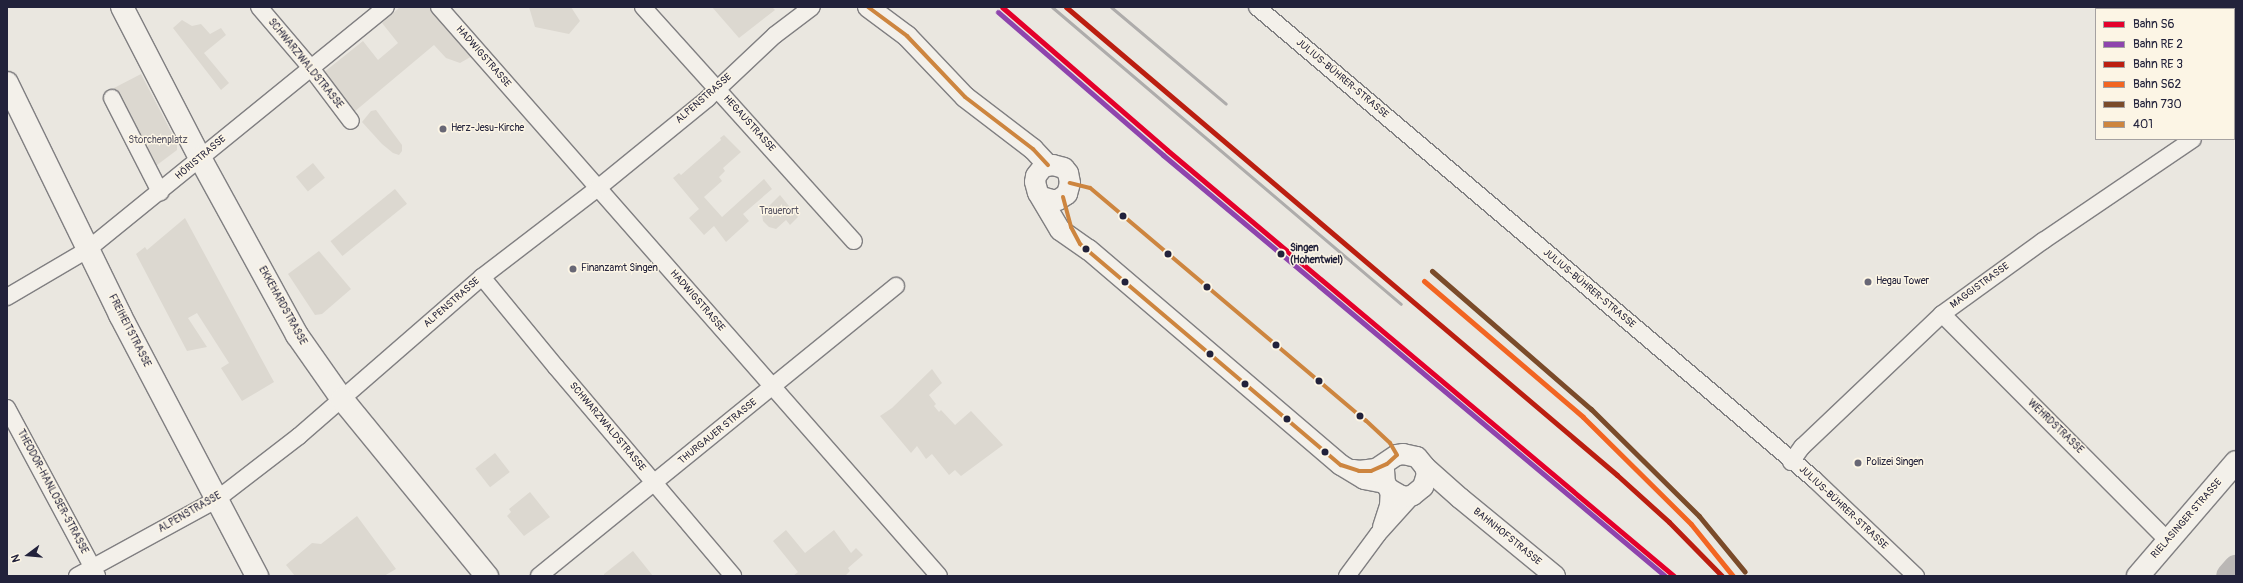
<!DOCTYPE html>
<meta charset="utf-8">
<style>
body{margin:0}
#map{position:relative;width:2243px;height:583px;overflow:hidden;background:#eae7e0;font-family:Pangolin,sans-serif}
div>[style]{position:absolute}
.green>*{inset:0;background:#dcd8d0;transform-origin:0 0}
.river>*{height:26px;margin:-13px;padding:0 13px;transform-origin:13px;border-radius:13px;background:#bab7b5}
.roads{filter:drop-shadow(1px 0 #807f81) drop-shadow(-1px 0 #807f81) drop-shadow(0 1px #807f81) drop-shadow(0 -1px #807f81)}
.minor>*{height:16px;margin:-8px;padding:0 8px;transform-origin:8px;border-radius:8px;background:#f3f0ea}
.tertiary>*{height:20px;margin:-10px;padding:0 10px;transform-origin:10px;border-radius:10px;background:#f3f0ea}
.secondary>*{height:22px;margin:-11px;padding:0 11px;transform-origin:11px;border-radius:11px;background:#f3f0ea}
.primary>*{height:22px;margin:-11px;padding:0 11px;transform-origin:11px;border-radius:11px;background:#f3f0ea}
.rail>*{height:3px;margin:-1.5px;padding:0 1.5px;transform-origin:1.5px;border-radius:1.5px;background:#aeacab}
.bus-1>*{height:4px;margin:-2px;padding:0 2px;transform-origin:2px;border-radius:2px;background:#cd853f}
.rail-1>*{height:5px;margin:-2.5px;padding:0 2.5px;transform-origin:2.5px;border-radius:2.5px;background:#e4002b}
.rail-2>*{height:5px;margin:-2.5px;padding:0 2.5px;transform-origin:2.5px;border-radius:2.5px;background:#8e44ad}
.rail-3>*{height:5px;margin:-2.5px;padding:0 2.5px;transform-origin:2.5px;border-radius:2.5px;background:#bb1e10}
.rail-4>*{height:5px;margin:-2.5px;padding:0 2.5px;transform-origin:2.5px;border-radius:2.5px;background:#f26522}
.rail-5>*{height:5px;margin:-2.5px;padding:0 2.5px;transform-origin:2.5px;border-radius:2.5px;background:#7a4b2a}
.dots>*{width:11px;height:11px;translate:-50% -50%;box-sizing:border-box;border:2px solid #fcf5e5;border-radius:50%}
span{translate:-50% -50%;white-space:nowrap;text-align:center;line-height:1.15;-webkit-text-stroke:3px #fcf5e5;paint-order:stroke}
.street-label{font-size:10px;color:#22223b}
.poi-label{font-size:10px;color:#22223b}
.left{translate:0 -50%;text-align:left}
.park-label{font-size:10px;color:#575564}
.stop-label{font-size:10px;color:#22223b;font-weight:700}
.frame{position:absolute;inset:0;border:8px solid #22223b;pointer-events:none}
.legend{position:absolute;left:2095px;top:8px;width:140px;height:132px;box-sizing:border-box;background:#fcf5e5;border:1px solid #a5a1a1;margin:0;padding:5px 7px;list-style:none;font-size:12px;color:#22223b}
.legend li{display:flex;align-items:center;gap:8px;height:20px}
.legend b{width:20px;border:1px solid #a5a1a1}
.north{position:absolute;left:8px;top:535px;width:40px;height:40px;-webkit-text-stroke:3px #fcf5e5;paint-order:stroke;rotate:254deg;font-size:11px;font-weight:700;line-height:16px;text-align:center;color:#22223b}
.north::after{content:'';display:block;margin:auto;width:14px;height:18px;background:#22223b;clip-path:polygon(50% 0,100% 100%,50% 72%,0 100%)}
</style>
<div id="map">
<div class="green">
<div style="clip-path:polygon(400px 7px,431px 7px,474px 55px,460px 63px,446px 58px,434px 45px,354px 112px,323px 73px,363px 41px,378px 60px,398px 43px,382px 23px)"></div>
<div style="clip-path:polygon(529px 7px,571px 7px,580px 21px,569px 34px,535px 27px)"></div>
<div style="clip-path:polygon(712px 7px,772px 7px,775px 10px,739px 38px)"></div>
<div style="clip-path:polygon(182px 20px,192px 26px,201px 24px,210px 34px,221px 28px,226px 35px,204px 53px,229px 83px,221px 90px,173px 28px)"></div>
<div style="clip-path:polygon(141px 74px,177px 143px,177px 150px,153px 168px,114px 88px)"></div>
<div style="clip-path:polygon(376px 110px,402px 145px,402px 151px,399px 155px,393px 153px,382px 144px,362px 122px,371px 111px)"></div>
<div style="clip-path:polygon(724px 135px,741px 152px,723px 168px,725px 171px,719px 177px,722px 181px,704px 197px,722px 217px,764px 179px,772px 189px,743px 214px,749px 221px,726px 242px,714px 226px,704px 235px,689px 218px,699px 209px,673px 178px,679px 173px,681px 175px,721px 140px,720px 138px)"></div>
<div style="left:313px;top:163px;width:19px;height:22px;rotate:51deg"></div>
<div style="left:395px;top:189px;width:19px;height:83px;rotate:51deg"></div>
<div style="clip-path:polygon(780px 195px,798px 217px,790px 225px,786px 220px,776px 229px,769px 227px,763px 221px,762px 213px)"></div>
<div style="clip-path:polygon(185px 218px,274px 382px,242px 401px,221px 368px,229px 363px,197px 313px,188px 318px,207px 347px,187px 351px,136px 254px,145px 247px,147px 250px)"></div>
<div style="clip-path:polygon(319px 251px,351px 289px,322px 314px,315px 315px,288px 274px)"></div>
<div style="clip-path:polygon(932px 369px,942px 383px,929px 395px,936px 404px,934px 406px,939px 412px,941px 410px,955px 425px,971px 411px,1003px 445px,961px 476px,955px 470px,949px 475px,932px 454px,926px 459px,917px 446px,911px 453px,880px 416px,892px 408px)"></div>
<div style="left:495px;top:453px;width:24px;height:25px;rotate:52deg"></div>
<div style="clip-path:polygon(530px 492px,550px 517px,524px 536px,507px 516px,511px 512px,509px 509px)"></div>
<div style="clip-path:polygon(357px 516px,396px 569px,384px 576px,295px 576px,286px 565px,312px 543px,321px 544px)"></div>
<div style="clip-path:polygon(786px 530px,805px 553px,834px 530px,851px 553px,856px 548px,863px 555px,848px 568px,850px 571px,845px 576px,793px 576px,798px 572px,773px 541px)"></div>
<div style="clip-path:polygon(633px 551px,653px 576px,604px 576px,604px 574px)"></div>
</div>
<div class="river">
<div style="left:2229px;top:576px;width:11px;rotate:-49deg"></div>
</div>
<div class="roads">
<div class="minor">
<div style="left:259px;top:7px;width:80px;rotate:49.6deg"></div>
<div style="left:311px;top:68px;width:66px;rotate:53deg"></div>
<div style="left:439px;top:7px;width:757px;rotate:48.69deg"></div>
<div style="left:643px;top:7px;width:315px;rotate:48deg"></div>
<div style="left:1257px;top:7px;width:730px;rotate:40.28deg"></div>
<div style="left:1814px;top:479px;width:141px;rotate:43.6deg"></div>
<div style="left:112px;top:98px;width:106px;rotate:62.9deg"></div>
<div style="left:2234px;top:110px;width:2px;rotate:-27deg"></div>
<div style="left:482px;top:277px;width:117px;rotate:50.6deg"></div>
<div style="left:556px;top:367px;width:274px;rotate:49.7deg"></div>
<div style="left:7px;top:297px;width:93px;rotate:-30.4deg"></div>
<div style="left:87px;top:250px;width:385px;rotate:-39.1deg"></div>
<div style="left:1942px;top:314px;width:320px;rotate:45.1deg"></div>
<div style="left:7px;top:408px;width:191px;rotate:61.8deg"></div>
<div style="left:1791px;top:462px;width:19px;rotate:-54deg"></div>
<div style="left:1802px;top:447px;width:193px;rotate:-43.5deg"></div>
<div style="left:1942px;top:314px;width:125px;rotate:-35.9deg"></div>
<div style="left:2043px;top:241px;width:181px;rotate:-34.2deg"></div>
<div style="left:1381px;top:527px;width:22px;rotate:-72deg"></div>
<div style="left:1388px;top:506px;width:17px;rotate:-87deg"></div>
<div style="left:77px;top:576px;width:158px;rotate:-28.7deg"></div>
<div style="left:216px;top:500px;width:105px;rotate:-37.6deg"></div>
<div style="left:299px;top:436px;width:242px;rotate:-41deg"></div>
<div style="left:482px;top:277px;width:146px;rotate:-37.5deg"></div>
<div style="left:598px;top:188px;width:141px;rotate:-39.2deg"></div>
<div style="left:707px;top:99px;width:93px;rotate:-43.3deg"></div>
<div style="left:775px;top:35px;width:46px;rotate:-37.1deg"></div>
<div style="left:539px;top:576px;width:460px;rotate:-39.1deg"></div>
<div style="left:1347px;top:576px;width:52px;rotate:-53.6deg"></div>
<div style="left:1378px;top:534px;width:52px;rotate:-48.1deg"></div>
</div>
<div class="tertiary">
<div style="left:868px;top:7px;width:49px;rotate:36.6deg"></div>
<div style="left:907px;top:36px;width:84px;rotate:46.4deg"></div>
<div style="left:965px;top:97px;width:86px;rotate:37.4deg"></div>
<div style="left:1033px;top:149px;width:22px;rotate:47deg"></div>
<div style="left:1042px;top:197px;width:10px;rotate:17deg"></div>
<div style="left:1052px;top:200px;width:6px"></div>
<div style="left:1058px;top:200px;width:11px;rotate:-34deg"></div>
<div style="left:1067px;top:194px;width:11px;rotate:-75deg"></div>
<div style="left:1070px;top:183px;width:10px;rotate:-101deg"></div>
<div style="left:1068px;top:173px;width:6px;rotate:-129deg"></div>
<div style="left:1064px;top:168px;width:11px;rotate:-165deg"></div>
<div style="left:1053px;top:165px;width:10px;rotate:169deg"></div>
<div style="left:1043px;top:167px;width:11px;rotate:128deg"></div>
<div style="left:1036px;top:176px;width:6px;rotate:99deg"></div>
<div style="left:1035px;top:182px;width:11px;rotate:75deg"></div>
<div style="left:1038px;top:193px;width:43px;rotate:59.3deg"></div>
<div style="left:1060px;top:230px;width:35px;rotate:35deg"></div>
<div style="left:1089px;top:250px;width:331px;rotate:40.5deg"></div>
<div style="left:1341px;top:465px;width:27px;rotate:31deg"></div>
<div style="left:1364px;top:479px;width:21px;rotate:11deg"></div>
<div style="left:1353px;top:470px;width:6px;rotate:9deg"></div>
<div style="left:1359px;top:471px;width:17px;rotate:-7deg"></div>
<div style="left:1376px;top:469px;width:25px;rotate:-34deg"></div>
<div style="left:1397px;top:455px;width:6px;rotate:-9deg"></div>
<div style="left:1403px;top:454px;width:14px;rotate:12deg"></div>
<div style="left:1417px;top:457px;width:13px;rotate:51deg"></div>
<div style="left:1425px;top:467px;width:47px;rotate:41.5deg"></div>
<div style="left:1460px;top:498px;width:123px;rotate:39.4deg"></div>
<div style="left:1384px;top:470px;width:13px;rotate:86deg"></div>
<div style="left:1385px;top:483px;width:7px;rotate:56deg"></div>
<div style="left:1389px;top:489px;width:14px;rotate:30deg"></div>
<div style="left:1401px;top:496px;width:6px;rotate:9deg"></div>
<div style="left:1407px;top:497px;width:6px;rotate:-18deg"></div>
<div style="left:1413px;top:495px;width:13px;rotate:-39deg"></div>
<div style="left:1423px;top:487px;width:14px;rotate:-73deg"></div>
<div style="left:1427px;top:474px;width:7px;rotate:-106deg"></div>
</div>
<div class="secondary">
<div style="left:2138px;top:576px;width:150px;rotate:-49.3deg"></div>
</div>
<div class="primary">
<div style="left:122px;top:7px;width:170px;rotate:62.7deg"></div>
<div style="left:200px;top:158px;width:202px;rotate:61.3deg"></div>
<div style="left:297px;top:335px;width:78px;rotate:54.9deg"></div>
<div style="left:342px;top:399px;width:229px;rotate:50.7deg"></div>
<div style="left:7px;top:83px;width:258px;rotate:64deg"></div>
<div style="left:120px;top:315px;width:295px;rotate:62.3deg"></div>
</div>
</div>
<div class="rail">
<div style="left:1052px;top:7px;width:458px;rotate:40.4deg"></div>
<div style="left:1111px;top:7px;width:150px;rotate:40.1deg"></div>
</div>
<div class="bus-1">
<div style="left:868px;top:7px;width:49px;rotate:36.6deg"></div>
<div style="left:907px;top:36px;width:84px;rotate:46.4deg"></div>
<div style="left:965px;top:97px;width:86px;rotate:37.4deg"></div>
<div style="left:1033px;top:149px;width:22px;rotate:47deg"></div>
<div style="left:1063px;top:197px;width:31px;rotate:75deg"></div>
<div style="left:1071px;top:227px;width:19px;rotate:62deg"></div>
<div style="left:1080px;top:244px;width:342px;rotate:40.3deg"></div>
<div style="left:1341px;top:465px;width:19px;rotate:18deg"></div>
<div style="left:1359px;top:471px;width:12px"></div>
<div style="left:1371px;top:471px;width:17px;rotate:-24deg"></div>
<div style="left:1387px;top:464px;width:13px;rotate:-42deg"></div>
<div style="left:1397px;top:455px;width:14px;rotate:-120deg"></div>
<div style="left:1390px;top:443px;width:33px;rotate:-137deg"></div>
<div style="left:1366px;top:421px;width:361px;rotate:-139.8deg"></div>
<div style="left:1090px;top:188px;width:21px;rotate:-166deg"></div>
</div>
<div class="rail-1">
<div style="left:1002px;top:7px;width:218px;rotate:40.9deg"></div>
<div style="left:1167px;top:150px;width:662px;rotate:40.04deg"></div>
</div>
<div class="rail-2">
<div style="left:998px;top:12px;width:218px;rotate:40.9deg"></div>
<div style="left:1163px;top:155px;width:655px;rotate:39.98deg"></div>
</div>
<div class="rail-3">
<div style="left:1066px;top:7px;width:723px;rotate:40.34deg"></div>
<div style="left:1617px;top:475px;width:70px;rotate:42.1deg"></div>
<div style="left:1669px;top:522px;width:76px;rotate:45.5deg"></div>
</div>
<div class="rail-4">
<div style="left:1424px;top:281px;width:209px;rotate:40.5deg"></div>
<div style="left:1583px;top:417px;width:152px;rotate:44.7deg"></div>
<div style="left:1691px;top:524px;width:67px;rotate:51.1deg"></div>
</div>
<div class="rail-5">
<div style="left:1432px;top:271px;width:211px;rotate:41deg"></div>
<div style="left:1591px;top:409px;width:152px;rotate:44.7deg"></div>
<div style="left:1699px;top:516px;width:72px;rotate:50.6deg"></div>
</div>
<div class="dots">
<div style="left:443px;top:129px;background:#686775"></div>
<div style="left:1123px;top:216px;background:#22223b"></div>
<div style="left:1086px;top:249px;background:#22223b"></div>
<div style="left:1168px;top:254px;background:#22223b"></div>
<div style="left:1281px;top:254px;background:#22223b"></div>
<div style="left:573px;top:269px;background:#686775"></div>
<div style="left:1125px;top:282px;background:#22223b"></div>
<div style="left:1868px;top:282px;background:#686775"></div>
<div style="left:1207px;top:287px;background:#22223b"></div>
<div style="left:1276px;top:345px;background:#22223b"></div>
<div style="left:1210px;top:354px;background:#22223b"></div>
<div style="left:1319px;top:381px;background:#22223b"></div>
<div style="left:1245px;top:384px;background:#22223b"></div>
<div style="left:1360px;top:416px;background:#22223b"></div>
<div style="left:1287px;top:419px;background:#22223b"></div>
<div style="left:1325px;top:452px;background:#22223b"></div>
<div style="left:1858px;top:463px;background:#686775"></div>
</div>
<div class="street-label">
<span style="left:483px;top:57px;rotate:49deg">HADWIGSTRASSE</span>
<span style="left:305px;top:64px;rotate:51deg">SCHWARZWALDSTRASSE</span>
<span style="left:1342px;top:79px;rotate:40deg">JULIUS-BÜHRER-STRASSE</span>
<span style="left:704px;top:99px;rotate:-41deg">ALPENSTRASSE</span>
<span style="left:749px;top:124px;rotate:48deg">HEGAUSTRASSE</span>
<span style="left:201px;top:158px;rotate:-40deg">HÖRISTRASSE</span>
<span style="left:1980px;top:286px;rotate:-36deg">MAGGISTRASSE</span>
<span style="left:1589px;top:289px;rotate:40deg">JULIUS-BÜHRER-STRASSE</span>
<span style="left:697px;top:301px;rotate:49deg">HADWIGSTRASSE</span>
<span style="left:452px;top:303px;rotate:-41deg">ALPENSTRASSE</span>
<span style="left:282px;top:306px;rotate:61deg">EKKEHARDSTRASSE</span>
<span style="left:129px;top:331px;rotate:63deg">FREIHEITSTRASSE</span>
<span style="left:607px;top:427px;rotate:50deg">SCHWARZWALDSTRASSE</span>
<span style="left:2055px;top:427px;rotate:44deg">WEHRDSTRASSE</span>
<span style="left:718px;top:432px;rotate:-39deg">THURGAUER STRASSE</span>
<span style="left:52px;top:492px;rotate:62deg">THEODOR-HANLOSER-STRASSE</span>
<span style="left:1843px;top:508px;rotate:43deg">JULIUS-BÜHRER-STRASSE</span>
<span style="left:190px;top:513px;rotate:-30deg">ALPENSTRASSE</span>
<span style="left:2187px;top:519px;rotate:-49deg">RIELASINGER STRASSE</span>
<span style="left:1507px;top:537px;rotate:39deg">BAHNHOFSTRASSE</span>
</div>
<div class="poi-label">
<span class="left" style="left:451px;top:129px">Herz-Jesu-Kirche</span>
<span class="left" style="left:581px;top:269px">Finanzamt Singen</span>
<span class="left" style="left:1876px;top:282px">Hegau Tower</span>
<span class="left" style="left:1866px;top:463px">Polizei Singen</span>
</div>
<div class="park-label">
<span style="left:158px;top:141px">Storchenplatz</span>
<span style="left:779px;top:212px">Trauerort</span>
</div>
<div class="stop-label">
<span class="left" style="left:1290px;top:254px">Singen<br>(Hohentwiel)</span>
</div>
<div class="frame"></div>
<ul class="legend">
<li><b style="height:5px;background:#e4002b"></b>Bahn S6</li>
<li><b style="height:5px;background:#8e44ad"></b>Bahn RE 2</li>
<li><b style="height:5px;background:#bb1e10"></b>Bahn RE 3</li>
<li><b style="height:5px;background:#f26522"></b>Bahn S62</li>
<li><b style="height:5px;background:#7a4b2a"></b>Bahn 730</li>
<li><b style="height:5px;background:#cd853f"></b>401</li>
</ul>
<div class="north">N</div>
</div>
